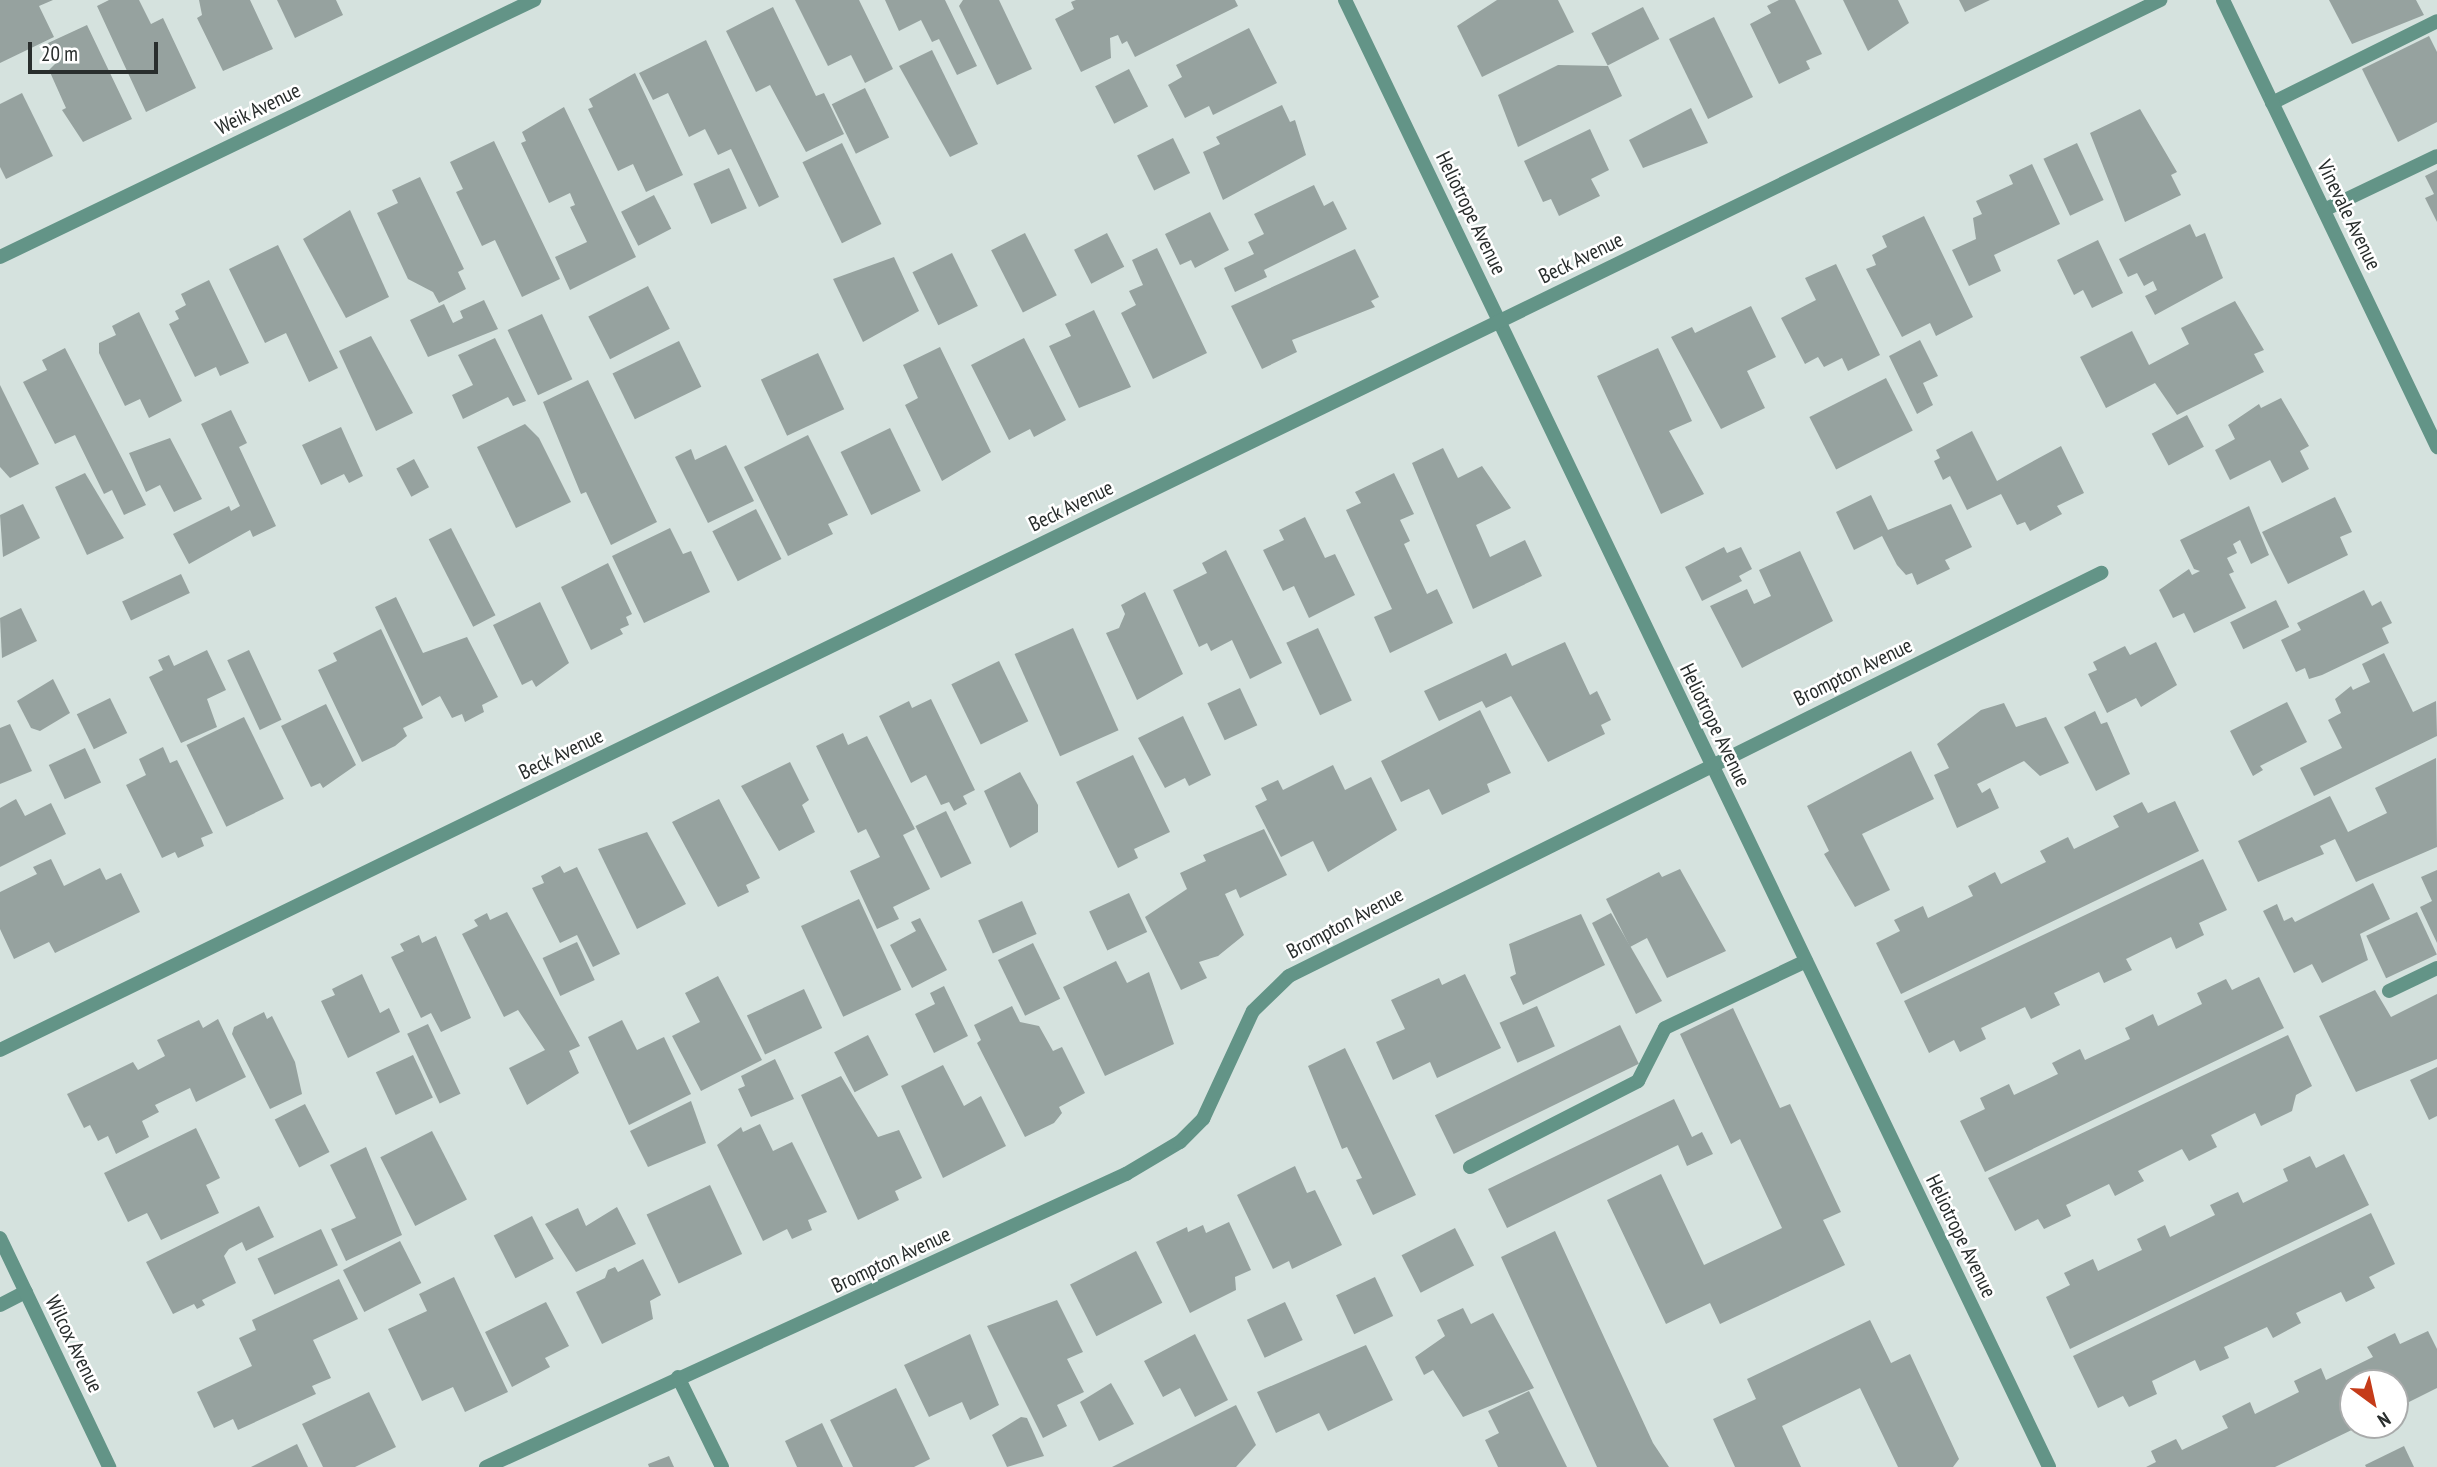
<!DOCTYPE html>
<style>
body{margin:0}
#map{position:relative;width:2437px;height:1467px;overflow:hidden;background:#d5e2de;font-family:"PT Sans Narrow",sans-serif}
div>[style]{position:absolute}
.building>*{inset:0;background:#96a29f;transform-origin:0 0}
.service>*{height:14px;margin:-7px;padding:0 7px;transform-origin:7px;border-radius:7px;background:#639487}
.minor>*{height:14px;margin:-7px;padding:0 7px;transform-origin:7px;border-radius:7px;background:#639487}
.tertiary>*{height:14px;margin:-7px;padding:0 7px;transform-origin:7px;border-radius:7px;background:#639487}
span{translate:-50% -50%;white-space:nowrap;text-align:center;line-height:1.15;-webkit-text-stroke:5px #fff;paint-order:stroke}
.street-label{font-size:21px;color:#292e2d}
.north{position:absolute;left:2339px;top:1369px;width:70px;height:70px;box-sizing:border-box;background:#fff;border:2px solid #a9abab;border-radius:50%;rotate:147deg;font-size:19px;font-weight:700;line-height:28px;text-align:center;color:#292e2d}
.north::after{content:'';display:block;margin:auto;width:24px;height:32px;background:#c53b19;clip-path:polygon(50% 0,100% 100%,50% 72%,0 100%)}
.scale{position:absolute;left:28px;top:42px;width:130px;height:32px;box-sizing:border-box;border:4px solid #292e2d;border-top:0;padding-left:9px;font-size:21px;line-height:24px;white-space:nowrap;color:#292e2d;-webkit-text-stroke:5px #fff;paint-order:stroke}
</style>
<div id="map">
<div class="building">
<div style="clip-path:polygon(0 0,53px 0,39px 6px,54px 37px,0 63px)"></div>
<div style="clip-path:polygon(109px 0,139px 0,151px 24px,163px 18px,196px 88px,146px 112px,97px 6px)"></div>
<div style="clip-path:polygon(199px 0,250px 0,273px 49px,223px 71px,197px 18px,202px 15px)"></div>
<div style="clip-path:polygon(277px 0,336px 0,343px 15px,295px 38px)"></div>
<div style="clip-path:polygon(795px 0,859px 0,893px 69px,865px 83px,851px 55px,828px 66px)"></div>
<div style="clip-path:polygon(885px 0,945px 0,977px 66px,957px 75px,939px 39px,932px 42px,921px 20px,899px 31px)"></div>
<div style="clip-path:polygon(963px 0,999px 0,1032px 69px,997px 85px,959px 6px)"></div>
<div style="clip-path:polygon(1076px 0,1235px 0,1238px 6px,1135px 57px,1127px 41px,1122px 44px,1118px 35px,1110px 38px,1111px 58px,1081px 72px,1055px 19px,1074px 9px,1071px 2px)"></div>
<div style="clip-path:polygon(1497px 0,1558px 0,1574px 32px,1482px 77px,1457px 26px)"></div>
<div style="clip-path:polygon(1779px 0,1795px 0,1822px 54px,1806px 61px,1810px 69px,1779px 84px,1750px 24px,1771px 13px,1767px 6px)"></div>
<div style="clip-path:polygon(1843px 0,1898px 0,1909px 23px,1868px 51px)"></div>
<div style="clip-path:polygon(1959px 0,1990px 0,1965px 12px)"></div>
<div style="clip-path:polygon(2329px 0,2416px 0,2424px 15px,2352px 44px)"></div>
<div style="clip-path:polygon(773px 7px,816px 96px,824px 93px,844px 134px,806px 152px,770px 85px,756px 92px,726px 31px)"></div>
<div style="left:1643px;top:7px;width:36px;height:58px;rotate:63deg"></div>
<div style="left:1714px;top:17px;width:89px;height:50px;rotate:64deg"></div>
<div style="clip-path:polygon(87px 25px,132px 119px,83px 142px,62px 110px,66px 108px,49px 70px,57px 62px,48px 43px)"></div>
<div style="clip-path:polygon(1249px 28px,1277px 83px,1213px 115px,1209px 106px,1185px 118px,1168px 85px,1182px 77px,1176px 65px)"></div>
<div style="clip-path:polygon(2429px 36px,2437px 52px,2437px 122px,2398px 142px,2362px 69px)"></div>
<div style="clip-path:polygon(706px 40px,779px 197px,759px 207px,731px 149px,718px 155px,705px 129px,689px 137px,668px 93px,653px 100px,639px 73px)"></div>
<div style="clip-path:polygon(932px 50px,978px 144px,950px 157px,899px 66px)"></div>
<div style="clip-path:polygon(1558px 65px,1608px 66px,1622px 96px,1518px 147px,1498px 95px)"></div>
<div style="left:1129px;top:69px;width:42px;height:38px;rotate:63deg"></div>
<div style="clip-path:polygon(635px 73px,683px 175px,646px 192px,633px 164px,618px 171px,588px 109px,593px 107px,589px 99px)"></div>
<div style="left:865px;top:88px;width:55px;height:37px;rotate:64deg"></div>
<div style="clip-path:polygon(22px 93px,53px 156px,6px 179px,0 167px,0 104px)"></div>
<div style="clip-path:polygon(1282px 105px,1290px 122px,1295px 120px,1306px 155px,1223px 200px,1203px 152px,1220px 144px,1216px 137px)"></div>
<div style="clip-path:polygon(564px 107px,636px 257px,570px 290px,555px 257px,587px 242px,570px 207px,575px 205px,570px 193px,549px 203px,521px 143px,526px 141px,522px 132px)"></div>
<div style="clip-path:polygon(1691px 108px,1708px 143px,1643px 168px,1629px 140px)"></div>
<div style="clip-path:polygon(2140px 109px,2177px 172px,2171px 175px,2181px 195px,2125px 222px,2090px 133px)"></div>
<div style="clip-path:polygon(1590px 129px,1609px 170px,1591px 179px,1600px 196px,1559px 216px,1551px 199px,1543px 202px,1524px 161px)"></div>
<div style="left:1173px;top:138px;width:39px;height:40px;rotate:64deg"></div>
<div style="clip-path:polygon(494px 141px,560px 279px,522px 297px,495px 240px,482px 246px,456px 192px,463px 189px,450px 162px)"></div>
<div style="left:842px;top:143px;width:90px;height:44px;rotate:64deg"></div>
<div style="left:2077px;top:143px;width:63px;height:37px;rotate:65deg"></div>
<div style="clip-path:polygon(2032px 164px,2060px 224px,1994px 255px,2001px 271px,1969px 286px,1952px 250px,1976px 239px,1973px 218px,1982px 214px,1976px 201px,2013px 184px,2009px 175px)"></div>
<div style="left:729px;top:168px;width:44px;height:39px;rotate:66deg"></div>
<div style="clip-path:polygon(2437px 170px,2437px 222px,2425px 198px,2434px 194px,2425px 176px)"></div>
<div style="clip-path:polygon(420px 177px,464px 269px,458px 272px,466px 289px,439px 303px,433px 292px,408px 279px,377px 213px,398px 203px,392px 190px)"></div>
<div style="clip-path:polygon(1314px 185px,1324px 206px,1333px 201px,1347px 229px,1264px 270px,1267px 277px,1235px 292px,1224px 268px,1254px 254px,1248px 242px,1264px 234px,1254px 214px)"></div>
<div style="left:654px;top:195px;width:38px;height:37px;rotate:63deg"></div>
<div style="clip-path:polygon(350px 210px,389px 297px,346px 318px,303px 239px)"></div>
<div style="clip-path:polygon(1210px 212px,1229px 250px,1195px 268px,1191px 260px,1180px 265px,1165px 234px)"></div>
<div style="clip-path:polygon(1924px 216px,1973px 317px,1936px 336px,1930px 323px,1902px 337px,1866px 269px,1876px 265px,1872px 255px,1887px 247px,1882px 236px)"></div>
<div style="clip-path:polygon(2190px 224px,2196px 237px,2205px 233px,2223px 278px,2155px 315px,2145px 296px,2157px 290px,2153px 281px,2144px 286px,2137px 273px,2128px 277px,2119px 259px)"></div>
<div style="left:1025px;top:233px;width:70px;height:38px;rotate:63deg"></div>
<div style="left:1107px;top:233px;width:38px;height:37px;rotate:63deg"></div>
<div style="clip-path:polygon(2098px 240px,2123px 293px,2092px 308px,2083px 290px,2074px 295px,2057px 260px)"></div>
<div style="clip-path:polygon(278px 245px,338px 368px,309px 382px,286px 333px,265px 343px,229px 269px)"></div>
<div style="clip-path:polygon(1157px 248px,1207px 353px,1153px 379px,1121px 313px,1136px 305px,1129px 291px,1143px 285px,1132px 260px)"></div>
<div style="clip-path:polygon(1355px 249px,1379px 297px,1371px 301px,1375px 307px,1292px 340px,1297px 352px,1262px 369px,1231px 306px)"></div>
<div style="left:952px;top:253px;width:59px;height:44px;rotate:64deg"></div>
<div style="clip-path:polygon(894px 257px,919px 311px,863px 342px,833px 279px)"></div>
<div style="clip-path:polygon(1836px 264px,1880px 355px,1848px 371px,1842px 358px,1824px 367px,1818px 357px,1805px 364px,1781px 318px,1816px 300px,1805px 278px)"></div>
<div style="clip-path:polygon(209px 280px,249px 363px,220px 376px,216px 367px,195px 377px,169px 324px,179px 319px,175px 311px,186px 305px,181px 294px)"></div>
<div style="left:648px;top:286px;width:48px;height:67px;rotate:63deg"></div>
<div style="clip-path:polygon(484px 300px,498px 329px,428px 357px,410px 320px,444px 304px,453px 323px,463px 318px,460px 311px)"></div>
<div style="clip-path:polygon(2235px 301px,2264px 350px,2254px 354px,2264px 372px,2177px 415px,2155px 383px,2106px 408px,2080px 357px,2132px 331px,2149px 365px,2189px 344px,2181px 328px)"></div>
<div style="clip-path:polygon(1751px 306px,1776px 357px,1747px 371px,1765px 408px,1721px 429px,1671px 337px,1692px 327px,1695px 333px)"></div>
<div style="clip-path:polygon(1094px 310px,1131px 387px,1079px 408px,1049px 346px,1071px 336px,1065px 324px)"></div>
<div style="clip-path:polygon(139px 312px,182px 401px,149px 418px,140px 399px,125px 406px,99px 353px,99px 343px,116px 335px,112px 326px)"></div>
<div style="left:542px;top:314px;width:72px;height:38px;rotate:65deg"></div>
<div style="clip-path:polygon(371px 336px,413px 413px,376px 431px,339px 351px)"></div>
<div style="clip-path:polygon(495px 338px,526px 401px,513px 406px,508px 397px,463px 419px,452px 395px,473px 385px,458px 355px)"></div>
<div style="clip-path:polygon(1024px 338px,1066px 420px,1034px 437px,1030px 429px,1009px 440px,971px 365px)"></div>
<div style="clip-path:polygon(1920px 340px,1938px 376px,1923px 383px,1933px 405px,1917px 414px,1889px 356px)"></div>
<div style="left:679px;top:341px;width:51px;height:74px;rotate:64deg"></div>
<div style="clip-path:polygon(940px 347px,991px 452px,942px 481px,905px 405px,918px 398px,903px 365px)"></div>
<div style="clip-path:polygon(65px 348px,146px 505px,124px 515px,112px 490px,104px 494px,75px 435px,55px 444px,23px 382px,47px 370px,42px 360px)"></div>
<div style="clip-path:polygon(1658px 348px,1692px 421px,1669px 431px,1704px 494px,1661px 514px,1597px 376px)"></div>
<div style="left:818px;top:353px;width:62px;height:63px;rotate:65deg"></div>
<div style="left:1886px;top:378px;width:59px;height:86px;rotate:63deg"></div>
<div style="clip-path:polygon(588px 380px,657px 522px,611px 545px,586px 492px,581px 494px,543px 402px)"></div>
<div style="clip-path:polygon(0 385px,39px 464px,10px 478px,0 467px)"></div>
<div style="clip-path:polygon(2281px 398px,2309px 446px,2300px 451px,2309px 469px,2282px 483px,2270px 460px,2230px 480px,2215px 450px,2235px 439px,2228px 425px,2259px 404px,2261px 408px)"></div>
<div style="clip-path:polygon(231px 410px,247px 443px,239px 447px,276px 526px,253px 537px,250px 530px,189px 564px,173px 534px,229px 506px,231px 511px,240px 506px,201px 424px)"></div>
<div style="left:2187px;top:415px;width:36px;height:40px;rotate:62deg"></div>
<div style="clip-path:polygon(525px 424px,539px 438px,571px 502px,516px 528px,477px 447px)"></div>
<div style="clip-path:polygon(341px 427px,363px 476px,349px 483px,344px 474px,321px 485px,302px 445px)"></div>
<div style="left:890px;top:428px;width:70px;height:55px;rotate:64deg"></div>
<div style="clip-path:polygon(1972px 431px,1997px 481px,2061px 446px,2084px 493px,2057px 506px,2062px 514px,2030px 531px,2025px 522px,2017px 525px,2001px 494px,1967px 510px,1950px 476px,1943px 480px,1934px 461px,1940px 458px,1936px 450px)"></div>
<div style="clip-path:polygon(808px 435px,848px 515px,828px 524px,833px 534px,788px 556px,744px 467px)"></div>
<div style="clip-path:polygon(170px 438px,202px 499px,174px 512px,160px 485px,146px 492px,129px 453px)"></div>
<div style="clip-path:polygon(726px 445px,754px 501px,708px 523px,675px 457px,691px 449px,695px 460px)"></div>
<div style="clip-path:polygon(1443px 448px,1458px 478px,1482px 466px,1511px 508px,1476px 525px,1490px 557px,1525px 540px,1542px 576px,1473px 609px,1412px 463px)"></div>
<div style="left:414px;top:459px;width:32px;height:20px;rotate:62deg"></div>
<div style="clip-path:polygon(85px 473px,124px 538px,87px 555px,55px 487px)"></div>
<div style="clip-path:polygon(1394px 473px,1414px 514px,1400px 520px,1410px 541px,1404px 544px,1427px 594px,1437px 589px,1453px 623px,1390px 653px,1374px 617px,1392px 609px,1346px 510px,1361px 503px,1355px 492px)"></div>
<div style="clip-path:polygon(1871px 495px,1888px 530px,1951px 504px,1972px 547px,1945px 560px,1950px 569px,1917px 585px,1912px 573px,1906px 575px,1897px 565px,1882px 536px,1854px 550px,1836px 512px)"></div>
<div style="clip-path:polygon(2335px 497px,2352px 532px,2340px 537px,2348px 555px,2288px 584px,2262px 532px)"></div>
<div style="clip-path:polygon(23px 504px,40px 538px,3px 557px,0 515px)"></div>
<div style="clip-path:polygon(2249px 506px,2269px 555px,2251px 564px,2240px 540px,2233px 544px,2237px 553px,2227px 558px,2234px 572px,2229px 574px,2246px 608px,2194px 633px,2184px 613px,2173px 618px,2159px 590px,2189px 569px,2192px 575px,2200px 571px,2194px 569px,2180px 540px)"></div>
<div style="left:756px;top:509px;width:56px;height:49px;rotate:63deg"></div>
<div style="clip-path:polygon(1305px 517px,1325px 558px,1335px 554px,1355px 595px,1309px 618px,1294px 586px,1283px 591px,1263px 550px,1284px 540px,1279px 530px)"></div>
<div style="left:451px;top:528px;width:98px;height:25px;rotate:63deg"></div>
<div style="clip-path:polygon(670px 528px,683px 554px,691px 551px,710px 592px,644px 623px,612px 556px)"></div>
<div style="clip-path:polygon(1724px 547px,1727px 553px,1741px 547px,1752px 569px,1739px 576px,1742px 581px,1702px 601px,1685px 567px)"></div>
<div style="clip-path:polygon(1226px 550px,1282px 663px,1250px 679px,1232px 640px,1211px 651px,1207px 643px,1199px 647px,1173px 590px,1207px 573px,1202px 563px)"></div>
<div style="clip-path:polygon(1800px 551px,1833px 621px,1742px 668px,1710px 606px,1747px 589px,1754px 604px,1771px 596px,1759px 570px)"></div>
<div style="clip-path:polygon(608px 563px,632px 614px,626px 617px,629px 625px,620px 629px,623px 634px,591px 650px,561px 587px)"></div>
<div style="left:181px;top:574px;width:21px;height:65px;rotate:65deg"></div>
<div style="clip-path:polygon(2364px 590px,2372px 606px,2381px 601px,2392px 623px,2382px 628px,2389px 643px,2322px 675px,2309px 679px,2305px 668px,2296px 672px,2281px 640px,2301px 630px,2297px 623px)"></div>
<div style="clip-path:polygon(1145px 592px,1183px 674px,1137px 700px,1106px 633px,1119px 628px,1125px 614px,1121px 605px)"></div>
<div style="clip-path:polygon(396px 597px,423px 653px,467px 637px,498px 697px,482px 705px,484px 712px,465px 722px,462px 714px,452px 718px,440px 696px,422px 706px,375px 607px)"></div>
<div style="left:2276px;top:600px;width:30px;height:51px;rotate:64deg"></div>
<div style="clip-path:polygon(540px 602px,569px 663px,536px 687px,532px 680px,522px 685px,493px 625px)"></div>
<div style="clip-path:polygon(21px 608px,37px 641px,2px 658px,0 618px)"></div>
<div style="left:1073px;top:628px;width:112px;height:64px;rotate:66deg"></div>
<div style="left:1318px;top:628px;width:80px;height:35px;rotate:65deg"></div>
<div style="clip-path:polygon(381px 629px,423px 718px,403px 728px,407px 736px,395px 746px,362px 762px,318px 670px,337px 661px,333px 653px)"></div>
<div style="clip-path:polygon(1565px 642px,1590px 695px,1597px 691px,1611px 720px,1601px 725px,1605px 734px,1548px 762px,1511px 696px,1486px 708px,1482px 701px,1439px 721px,1424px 691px,1506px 653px,1512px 666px)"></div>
<div style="clip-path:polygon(2156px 642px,2177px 685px,2141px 707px,2136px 698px,2107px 713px,2088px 674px,2097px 670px,2093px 662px,2125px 646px,2130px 655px)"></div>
<div style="clip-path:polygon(207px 650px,226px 690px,207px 699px,217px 727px,181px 743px,149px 677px,163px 670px,158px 660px,169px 655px,174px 666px)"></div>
<div style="left:249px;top:650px;width:77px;height:24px;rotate:65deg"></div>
<div style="clip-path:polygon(2384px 653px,2413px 712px,2436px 701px,2437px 736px,2314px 796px,2300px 768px,2342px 748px,2328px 720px,2341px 713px,2335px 699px,2351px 686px,2353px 690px,2370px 682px,2362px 664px)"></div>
<div style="left:999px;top:661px;width:67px;height:53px;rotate:64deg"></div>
<div style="clip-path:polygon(53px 679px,70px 713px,40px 731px,31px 728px,17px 701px)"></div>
<div style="left:1240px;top:688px;width:41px;height:36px;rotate:65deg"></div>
<div style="left:110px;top:698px;width:39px;height:37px;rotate:64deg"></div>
<div style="clip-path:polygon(931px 699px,975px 790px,963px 796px,967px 804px,954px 811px,949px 802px,941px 805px,926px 775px,911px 783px,879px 716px,909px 701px,912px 708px)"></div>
<div style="clip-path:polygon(2287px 702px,2307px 742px,2260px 766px,2263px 770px,2253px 776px,2230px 731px)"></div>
<div style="clip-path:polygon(2004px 703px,2016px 727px,2046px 717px,2069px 763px,2040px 776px,2024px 761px,1977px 784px,1982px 793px,1990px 788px,1999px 808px,1957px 828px,1934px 775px,1949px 768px,1937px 744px,1981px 710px)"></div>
<div style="clip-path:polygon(326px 704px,356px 765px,323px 788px,320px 783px,311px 787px,281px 726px)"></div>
<div style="clip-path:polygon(1480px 710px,1511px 773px,1487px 784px,1490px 792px,1442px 815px,1429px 789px,1401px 802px,1381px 761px)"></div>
<div style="clip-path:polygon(2095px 711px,2101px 724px,2107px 722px,2130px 774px,2096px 791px,2064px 727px)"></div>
<div style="clip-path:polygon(1183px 716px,1211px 775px,1189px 786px,1185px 778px,1165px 788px,1138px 738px)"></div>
<div style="left:244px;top:717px;width:91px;height:64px;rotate:64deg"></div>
<div style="clip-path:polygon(10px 724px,32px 771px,0 784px,0 728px)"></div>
<div style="clip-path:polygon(843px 733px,848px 745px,867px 736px,915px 829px,903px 835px,930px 889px,893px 907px,899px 919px,877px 929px,850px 871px,880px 857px,866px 829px,858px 833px,816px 746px)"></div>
<div style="clip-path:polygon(163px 747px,170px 763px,177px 760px,213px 833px,201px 838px,204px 846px,178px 858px,175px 852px,162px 858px,126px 785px,146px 775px,139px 759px)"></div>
<div style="left:85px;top:748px;width:38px;height:40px;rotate:65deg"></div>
<div style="clip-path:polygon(1911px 751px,1934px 799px,1862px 834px,1890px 890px,1855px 907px,1824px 854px,1829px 851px,1807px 806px)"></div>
<div style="clip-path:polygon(1133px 755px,1170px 832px,1134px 849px,1138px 858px,1118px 868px,1076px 782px)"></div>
<div style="clip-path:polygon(2436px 758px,2437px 847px,2356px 882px,2335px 839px,2320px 846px,2324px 854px,2258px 882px,2238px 841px,2330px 796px,2348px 832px,2387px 813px,2375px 788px)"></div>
<div style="clip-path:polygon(790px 762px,809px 800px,802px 805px,815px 832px,779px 851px,741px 786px)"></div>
<div style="clip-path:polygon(1333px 765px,1345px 790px,1371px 777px,1397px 830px,1328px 872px,1313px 841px,1281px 857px,1255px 806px,1267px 800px,1261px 788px,1278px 780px,1283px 790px)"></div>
<div style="clip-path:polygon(1020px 772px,1038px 805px,1038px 832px,1010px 848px,984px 791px)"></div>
<div style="clip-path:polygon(16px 799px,25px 816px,51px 803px,66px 834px,0 867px,0 808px)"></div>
<div style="clip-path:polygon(719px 799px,760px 878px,746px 885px,749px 892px,718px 907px,672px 822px)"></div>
<div style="clip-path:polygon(2175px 801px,2199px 851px,1901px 994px,1876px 943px,1900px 931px,1894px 920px,1923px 906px,1928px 918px,1973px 896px,1968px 886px,1995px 872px,2001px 884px,2046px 862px,2040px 851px,2068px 837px,2074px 849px,2119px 827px,2113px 816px,2142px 802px,2148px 813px)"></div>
<div style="left:946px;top:811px;width:58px;height:34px;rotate:64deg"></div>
<div style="clip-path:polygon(1264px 829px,1287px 875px,1240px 898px,1236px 889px,1225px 894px,1244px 935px,1218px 956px,1199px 962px,1207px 978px,1181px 990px,1145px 917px,1187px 889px,1180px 873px,1206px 861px,1203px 855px)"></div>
<div style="clip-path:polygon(647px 832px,686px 904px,637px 929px,598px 849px)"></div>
<div style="clip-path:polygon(51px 859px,64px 886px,100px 868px,106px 880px,121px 873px,140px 912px,55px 953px,49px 942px,14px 959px,0 929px,0 892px,37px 874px,33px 867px)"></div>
<div style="clip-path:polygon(2203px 859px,2227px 910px,2199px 923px,2204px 935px,2176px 949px,2171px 937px,2126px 959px,2132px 970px,2104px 983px,2099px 972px,2054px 993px,2060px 1005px,2031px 1019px,2025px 1007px,1981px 1028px,1986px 1039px,1960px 1052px,1954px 1040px,1929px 1053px,1904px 1001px)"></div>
<div style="clip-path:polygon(560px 866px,564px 873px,577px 867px,620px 954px,593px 967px,577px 935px,560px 943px,532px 888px,544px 883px,541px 876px)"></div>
<div style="clip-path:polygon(1680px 869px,1726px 951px,1667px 978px,1647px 938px,1630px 947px,1606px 899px,1659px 872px,1662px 877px)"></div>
<div style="clip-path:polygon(2437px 870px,2437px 943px,2420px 907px,2432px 901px,2421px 877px)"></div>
<div style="clip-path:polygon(2373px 883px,2390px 919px,2360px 934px,2368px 960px,2322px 983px,2312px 964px,2294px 973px,2263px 911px,2277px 904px,2284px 921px,2292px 917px,2295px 922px)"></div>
<div style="left:1129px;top:893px;width:43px;height:44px;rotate:65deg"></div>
<div style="left:859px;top:899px;width:100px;height:64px;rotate:65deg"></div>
<div style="left:1022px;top:901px;width:36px;height:48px;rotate:66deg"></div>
<div style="clip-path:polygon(507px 912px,580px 1046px,569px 1051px,579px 1073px,527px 1105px,509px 1068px,545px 1050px,518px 1010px,504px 1017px,462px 934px,478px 926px,474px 920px,487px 913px,490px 920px)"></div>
<div style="left:2417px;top:912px;width:47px;height:56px;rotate:65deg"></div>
<div style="clip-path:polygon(1611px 913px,1662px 1001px,1636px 1014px,1592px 923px)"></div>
<div style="clip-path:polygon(1581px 914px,1605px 965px,1523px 1005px,1510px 977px,1516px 974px,1509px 944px)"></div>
<div style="clip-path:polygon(920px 918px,947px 970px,912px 988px,890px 945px,916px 931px,911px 922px)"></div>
<div style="clip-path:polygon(419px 935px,422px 943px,436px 936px,471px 1018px,441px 1032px,431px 1013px,421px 1018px,391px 957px,404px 951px,400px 944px)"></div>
<div style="left:577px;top:942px;width:42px;height:38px;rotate:65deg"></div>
<div style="left:1033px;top:943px;width:62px;height:39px;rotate:64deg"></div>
<div style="clip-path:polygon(1116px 961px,1127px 983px,1149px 972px,1174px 1044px,1105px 1076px,1063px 987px)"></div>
<div style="clip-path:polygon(362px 974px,380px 1013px,389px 1008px,400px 1032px,348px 1058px,321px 1001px,335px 995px,332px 989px)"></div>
<div style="clip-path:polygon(1465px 974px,1501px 1048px,1437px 1078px,1430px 1062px,1393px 1080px,1376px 1042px,1405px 1029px,1391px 1000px,1439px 978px,1442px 985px)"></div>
<div style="clip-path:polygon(718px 976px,762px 1060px,701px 1091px,672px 1036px,700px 1022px,685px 993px)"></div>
<div style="clip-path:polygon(2259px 977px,2284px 1028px,1985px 1172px,1960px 1121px,1985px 1109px,1980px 1098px,2009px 1084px,2014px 1095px,2058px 1074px,2052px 1063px,2080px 1049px,2085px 1060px,2130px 1039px,2125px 1028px,2153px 1014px,2158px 1026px,2202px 1004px,2197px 993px,2226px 979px,2232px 990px)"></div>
<div style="clip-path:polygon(944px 986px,968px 1036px,934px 1053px,915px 1014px,935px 1004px,930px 993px)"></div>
<div style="left:804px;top:989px;width:43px;height:63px;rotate:65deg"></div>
<div style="clip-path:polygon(2375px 990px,2391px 1017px,2437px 994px,2437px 1059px,2356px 1092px,2319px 1016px)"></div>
<div style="clip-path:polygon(1012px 1006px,1020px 1022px,1039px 1026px,1053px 1051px,1062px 1047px,1085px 1093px,1059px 1107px,1062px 1113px,1054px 1123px,1025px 1137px,977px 1043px,981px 1040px,974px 1025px)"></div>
<div style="left:1537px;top:1006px;width:44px;height:41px;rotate:66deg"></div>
<div style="clip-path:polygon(1733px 1008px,1780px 1108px,1790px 1104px,1841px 1212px,1823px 1220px,1845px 1265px,1720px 1324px,1710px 1303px,1666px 1324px,1607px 1200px,1661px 1174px,1704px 1265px,1782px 1228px,1740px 1139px,1731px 1144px,1680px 1034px)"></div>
<div style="clip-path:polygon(264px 1012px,267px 1019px,272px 1016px,295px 1062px,302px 1094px,270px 1109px,232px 1034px,234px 1027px)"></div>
<div style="clip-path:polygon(218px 1019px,246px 1077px,196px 1102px,190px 1088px,155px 1105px,159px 1112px,142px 1121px,149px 1137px,116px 1154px,108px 1136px,98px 1141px,90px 1125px,84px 1128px,67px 1094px,133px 1062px,138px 1070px,165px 1056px,157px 1040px,199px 1020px,203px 1028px)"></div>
<div style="clip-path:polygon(622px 1020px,637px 1050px,664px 1037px,691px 1094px,629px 1125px,588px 1037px)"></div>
<div style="left:428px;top:1024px;width:77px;height:23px;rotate:65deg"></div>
<div style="left:1620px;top:1025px;width:43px;height:206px;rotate:64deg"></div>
<div style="left:868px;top:1035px;width:45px;height:38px;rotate:63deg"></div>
<div style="clip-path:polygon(2288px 1035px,2312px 1086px,2296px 1095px,2292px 1111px,2261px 1126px,2255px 1113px,2211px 1135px,2217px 1147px,2189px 1161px,2182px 1149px,2138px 1171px,2144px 1181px,2115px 1196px,2109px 1184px,2066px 1205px,2071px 1216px,2044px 1229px,2038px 1219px,2015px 1231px,1988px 1178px)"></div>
<div style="clip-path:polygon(1345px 1048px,1416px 1195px,1373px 1215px,1356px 1180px,1362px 1178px,1347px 1147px,1342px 1149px,1308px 1066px)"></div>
<div style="left:413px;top:1055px;width:47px;height:41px;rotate:65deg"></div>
<div style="clip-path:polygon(775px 1059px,794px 1099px,751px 1117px,738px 1089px,745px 1086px,741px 1076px)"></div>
<div style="clip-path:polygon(943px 1065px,964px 1106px,981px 1096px,1006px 1146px,943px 1178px,901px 1086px)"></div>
<div style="clip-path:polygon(2437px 1067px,2437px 1116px,2429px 1120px,2410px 1080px)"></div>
<div style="clip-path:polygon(841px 1076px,878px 1137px,899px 1130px,922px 1178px,895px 1191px,899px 1200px,858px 1220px,801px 1095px)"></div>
<div style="clip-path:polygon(1674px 1099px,1692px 1137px,1702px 1132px,1713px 1154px,1687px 1166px,1678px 1145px,1507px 1228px,1488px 1189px)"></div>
<div style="clip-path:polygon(691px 1101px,706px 1143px,648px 1167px,630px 1131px)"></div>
<div style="left:305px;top:1104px;width:54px;height:34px;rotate:63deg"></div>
<div style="clip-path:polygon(760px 1124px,773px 1151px,792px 1142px,827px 1212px,808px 1220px,812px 1230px,792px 1239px,787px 1229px,763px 1241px,717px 1145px,741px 1127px,743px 1132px)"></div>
<div style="clip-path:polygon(196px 1128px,220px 1178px,206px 1185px,219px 1213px,161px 1240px,147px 1213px,128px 1222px,104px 1173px)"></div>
<div style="left:432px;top:1131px;width:77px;height:58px;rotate:63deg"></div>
<div style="clip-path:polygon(366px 1147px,402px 1235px,346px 1261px,331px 1229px,356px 1218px,330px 1165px)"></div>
<div style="clip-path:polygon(2344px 1154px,2369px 1205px,2070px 1349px,2046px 1297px,2070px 1285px,2064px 1273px,2093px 1259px,2098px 1271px,2142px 1250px,2137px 1239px,2165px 1225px,2170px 1237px,2215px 1215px,2210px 1205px,2238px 1192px,2243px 1203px,2288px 1181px,2283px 1169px,2310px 1156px,2316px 1168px)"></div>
<div style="clip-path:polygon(1295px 1166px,1307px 1193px,1315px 1190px,1342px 1245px,1292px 1269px,1289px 1261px,1273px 1269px,1237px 1195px)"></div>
<div style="left:710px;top:1185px;width:76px;height:70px;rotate:65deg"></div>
<div style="clip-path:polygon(259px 1206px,274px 1237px,246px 1251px,242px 1242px,229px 1249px,224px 1256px,236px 1283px,202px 1300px,205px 1305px,197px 1309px,194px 1304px,173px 1314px,146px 1262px)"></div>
<div style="clip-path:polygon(617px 1207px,636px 1244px,576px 1272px,545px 1224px,578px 1208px,586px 1226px)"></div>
<div style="clip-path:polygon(2371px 1213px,2395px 1264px,2369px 1277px,2375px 1288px,2346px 1302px,2341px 1292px,2296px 1313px,2301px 1323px,2273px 1338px,2267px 1327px,2224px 1347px,2229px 1358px,2200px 1371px,2195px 1360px,2152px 1381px,2157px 1394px,2129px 1407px,2123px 1396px,2098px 1408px,2073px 1356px)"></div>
<div style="left:532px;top:1216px;width:48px;height:43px;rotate:63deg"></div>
<div style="clip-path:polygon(1229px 1222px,1251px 1270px,1235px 1277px,1236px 1290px,1190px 1313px,1156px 1242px,1187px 1227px,1188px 1232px,1203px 1225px,1206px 1233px)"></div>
<div style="left:1455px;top:1228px;width:42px;height:60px;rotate:63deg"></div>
<div style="left:321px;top:1229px;width:40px;height:70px;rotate:65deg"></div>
<div style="clip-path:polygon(1555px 1231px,1653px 1443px,1669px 1467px,1597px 1467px,1501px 1257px)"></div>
<div style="left:400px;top:1241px;width:47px;height:64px;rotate:63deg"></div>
<div style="left:1136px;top:1251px;width:58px;height:74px;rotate:63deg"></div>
<div style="clip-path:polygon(643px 1259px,661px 1295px,650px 1301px,653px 1319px,602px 1344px,576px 1292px,605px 1278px,608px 1270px,615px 1267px,618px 1272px)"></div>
<div style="clip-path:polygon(454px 1277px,508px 1392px,465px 1412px,453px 1387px,422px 1401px,388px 1329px,427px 1311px,419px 1294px)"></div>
<div style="left:1375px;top:1277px;width:43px;height:43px;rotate:65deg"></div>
<div style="clip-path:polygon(339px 1279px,358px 1319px,313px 1340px,331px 1378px,312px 1386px,316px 1394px,238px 1430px,233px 1419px,214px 1428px,197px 1392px,252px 1366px,239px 1338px,256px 1330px,252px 1320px)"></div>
<div style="clip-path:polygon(1057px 1300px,1083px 1352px,1067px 1359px,1084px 1392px,1057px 1405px,1067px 1426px,1043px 1438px,987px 1326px)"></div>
<div style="clip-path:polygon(546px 1302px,569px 1346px,545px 1358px,550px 1367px,512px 1387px,485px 1332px)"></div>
<div style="left:1285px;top:1302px;width:42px;height:42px;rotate:65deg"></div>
<div style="clip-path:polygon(1463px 1308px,1471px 1324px,1493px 1313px,1534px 1388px,1463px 1417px,1433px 1370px,1424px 1375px,1415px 1357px,1445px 1336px,1437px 1320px)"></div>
<div style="clip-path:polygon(1870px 1320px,1891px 1363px,1910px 1354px,1959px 1459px,1953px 1467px,1898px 1467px,1860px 1388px,1782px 1426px,1801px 1467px,1735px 1467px,1713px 1419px,1756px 1399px,1747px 1379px)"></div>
<div style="clip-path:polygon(2428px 1331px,2437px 1349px,2437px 1388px,2395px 1409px,2395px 1383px,2353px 1383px,2353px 1425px,2362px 1425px,2275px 1467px,2146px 1467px,2156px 1462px,2151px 1451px,2176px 1439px,2182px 1450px,2228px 1428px,2222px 1416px,2250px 1402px,2255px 1414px,2299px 1392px,2294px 1381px,2321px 1368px,2326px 1380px,2373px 1357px,2367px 1347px,2395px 1333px,2400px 1344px)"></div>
<div style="clip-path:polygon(970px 1334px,999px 1405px,970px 1420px,962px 1402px,929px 1417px,904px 1365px)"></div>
<div style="clip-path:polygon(1195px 1334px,1228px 1400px,1195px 1417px,1180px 1388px,1163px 1397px,1144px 1361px)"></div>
<div style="clip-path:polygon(1366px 1345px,1393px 1400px,1328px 1431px,1319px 1413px,1276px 1433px,1257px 1392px)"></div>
<div style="clip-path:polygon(1111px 1383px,1134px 1424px,1099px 1441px,1080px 1402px)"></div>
<div style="clip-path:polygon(896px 1388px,930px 1459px,914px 1467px,853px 1467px,830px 1420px)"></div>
<div style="clip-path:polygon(1529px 1391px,1567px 1467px,1498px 1467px,1485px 1440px,1499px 1433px,1488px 1411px)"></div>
<div style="clip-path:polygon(369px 1392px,396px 1447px,355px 1467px,323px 1467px,302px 1424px)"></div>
<div style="clip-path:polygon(1236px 1405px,1256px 1445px,1236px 1467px,1112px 1467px)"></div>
<div style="clip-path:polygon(1021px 1417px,1027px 1418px,1044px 1456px,1007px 1467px,992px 1435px)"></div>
<div style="clip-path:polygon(822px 1423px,843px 1467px,797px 1467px,785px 1441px)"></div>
<div style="clip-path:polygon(297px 1444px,308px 1467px,251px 1467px)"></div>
<div style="clip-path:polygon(2404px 1446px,2414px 1467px,2366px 1467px,2365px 1465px)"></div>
<div style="clip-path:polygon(669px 1456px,674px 1467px,649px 1467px,648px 1464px)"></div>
</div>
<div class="service">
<div style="left:2272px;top:103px;width:184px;rotate:-26.4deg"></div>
<div style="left:2324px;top:210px;width:125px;rotate:-25.5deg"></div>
<div style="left:2389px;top:991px;width:53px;rotate:-25.6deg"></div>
<div style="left:1470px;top:1167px;width:189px;rotate:-27.1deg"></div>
<div style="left:1638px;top:1081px;width:59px;rotate:-63deg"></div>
<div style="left:1665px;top:1028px;width:156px;rotate:-25.4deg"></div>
<div style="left:0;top:1305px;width:29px;rotate:-27deg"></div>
</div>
<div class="minor">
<div style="left:1345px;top:0;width:1627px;rotate:64.36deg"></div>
<div style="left:0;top:257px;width:593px;rotate:-25.7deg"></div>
<div style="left:0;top:1050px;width:2402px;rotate:-25.92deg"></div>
<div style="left:678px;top:1377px;width:100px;rotate:63.9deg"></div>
<div style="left:486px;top:1467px;width:704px;rotate:-24.6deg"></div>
<div style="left:1126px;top:1174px;width:63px;rotate:-30.7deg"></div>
<div style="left:1180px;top:1142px;width:33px;rotate:-45deg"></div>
<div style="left:1203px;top:1119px;width:119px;rotate:-65.2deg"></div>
<div style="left:1253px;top:1011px;width:50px;rotate:-44.2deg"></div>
<div style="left:1289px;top:976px;width:907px;rotate:-26.4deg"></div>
</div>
<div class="tertiary">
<div style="left:2223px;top:0;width:496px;rotate:64.4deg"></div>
<div style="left:0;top:1238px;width:254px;rotate:64.5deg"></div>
</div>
<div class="street-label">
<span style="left:258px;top:109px;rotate:-26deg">Weik Avenue</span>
<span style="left:1471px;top:213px;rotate:64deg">Heliotrope Avenue</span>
<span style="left:2349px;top:215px;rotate:64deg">Vinevale Avenue</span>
<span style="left:1581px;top:258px;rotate:-26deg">Beck Avenue</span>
<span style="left:1071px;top:506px;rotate:-26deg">Beck Avenue</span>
<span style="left:1853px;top:672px;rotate:-26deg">Brompton Avenue</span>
<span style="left:1715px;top:725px;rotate:64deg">Heliotrope Avenue</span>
<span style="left:561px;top:754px;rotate:-26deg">Beck Avenue</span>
<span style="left:1345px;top:923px;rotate:-28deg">Brompton Avenue</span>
<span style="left:1961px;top:1236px;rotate:64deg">Heliotrope Avenue</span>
<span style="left:891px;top:1260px;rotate:-25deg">Brompton Avenue</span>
<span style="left:74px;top:1344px;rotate:64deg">Wilcox Avenue</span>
</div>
<div class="north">N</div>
<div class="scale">20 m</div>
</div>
